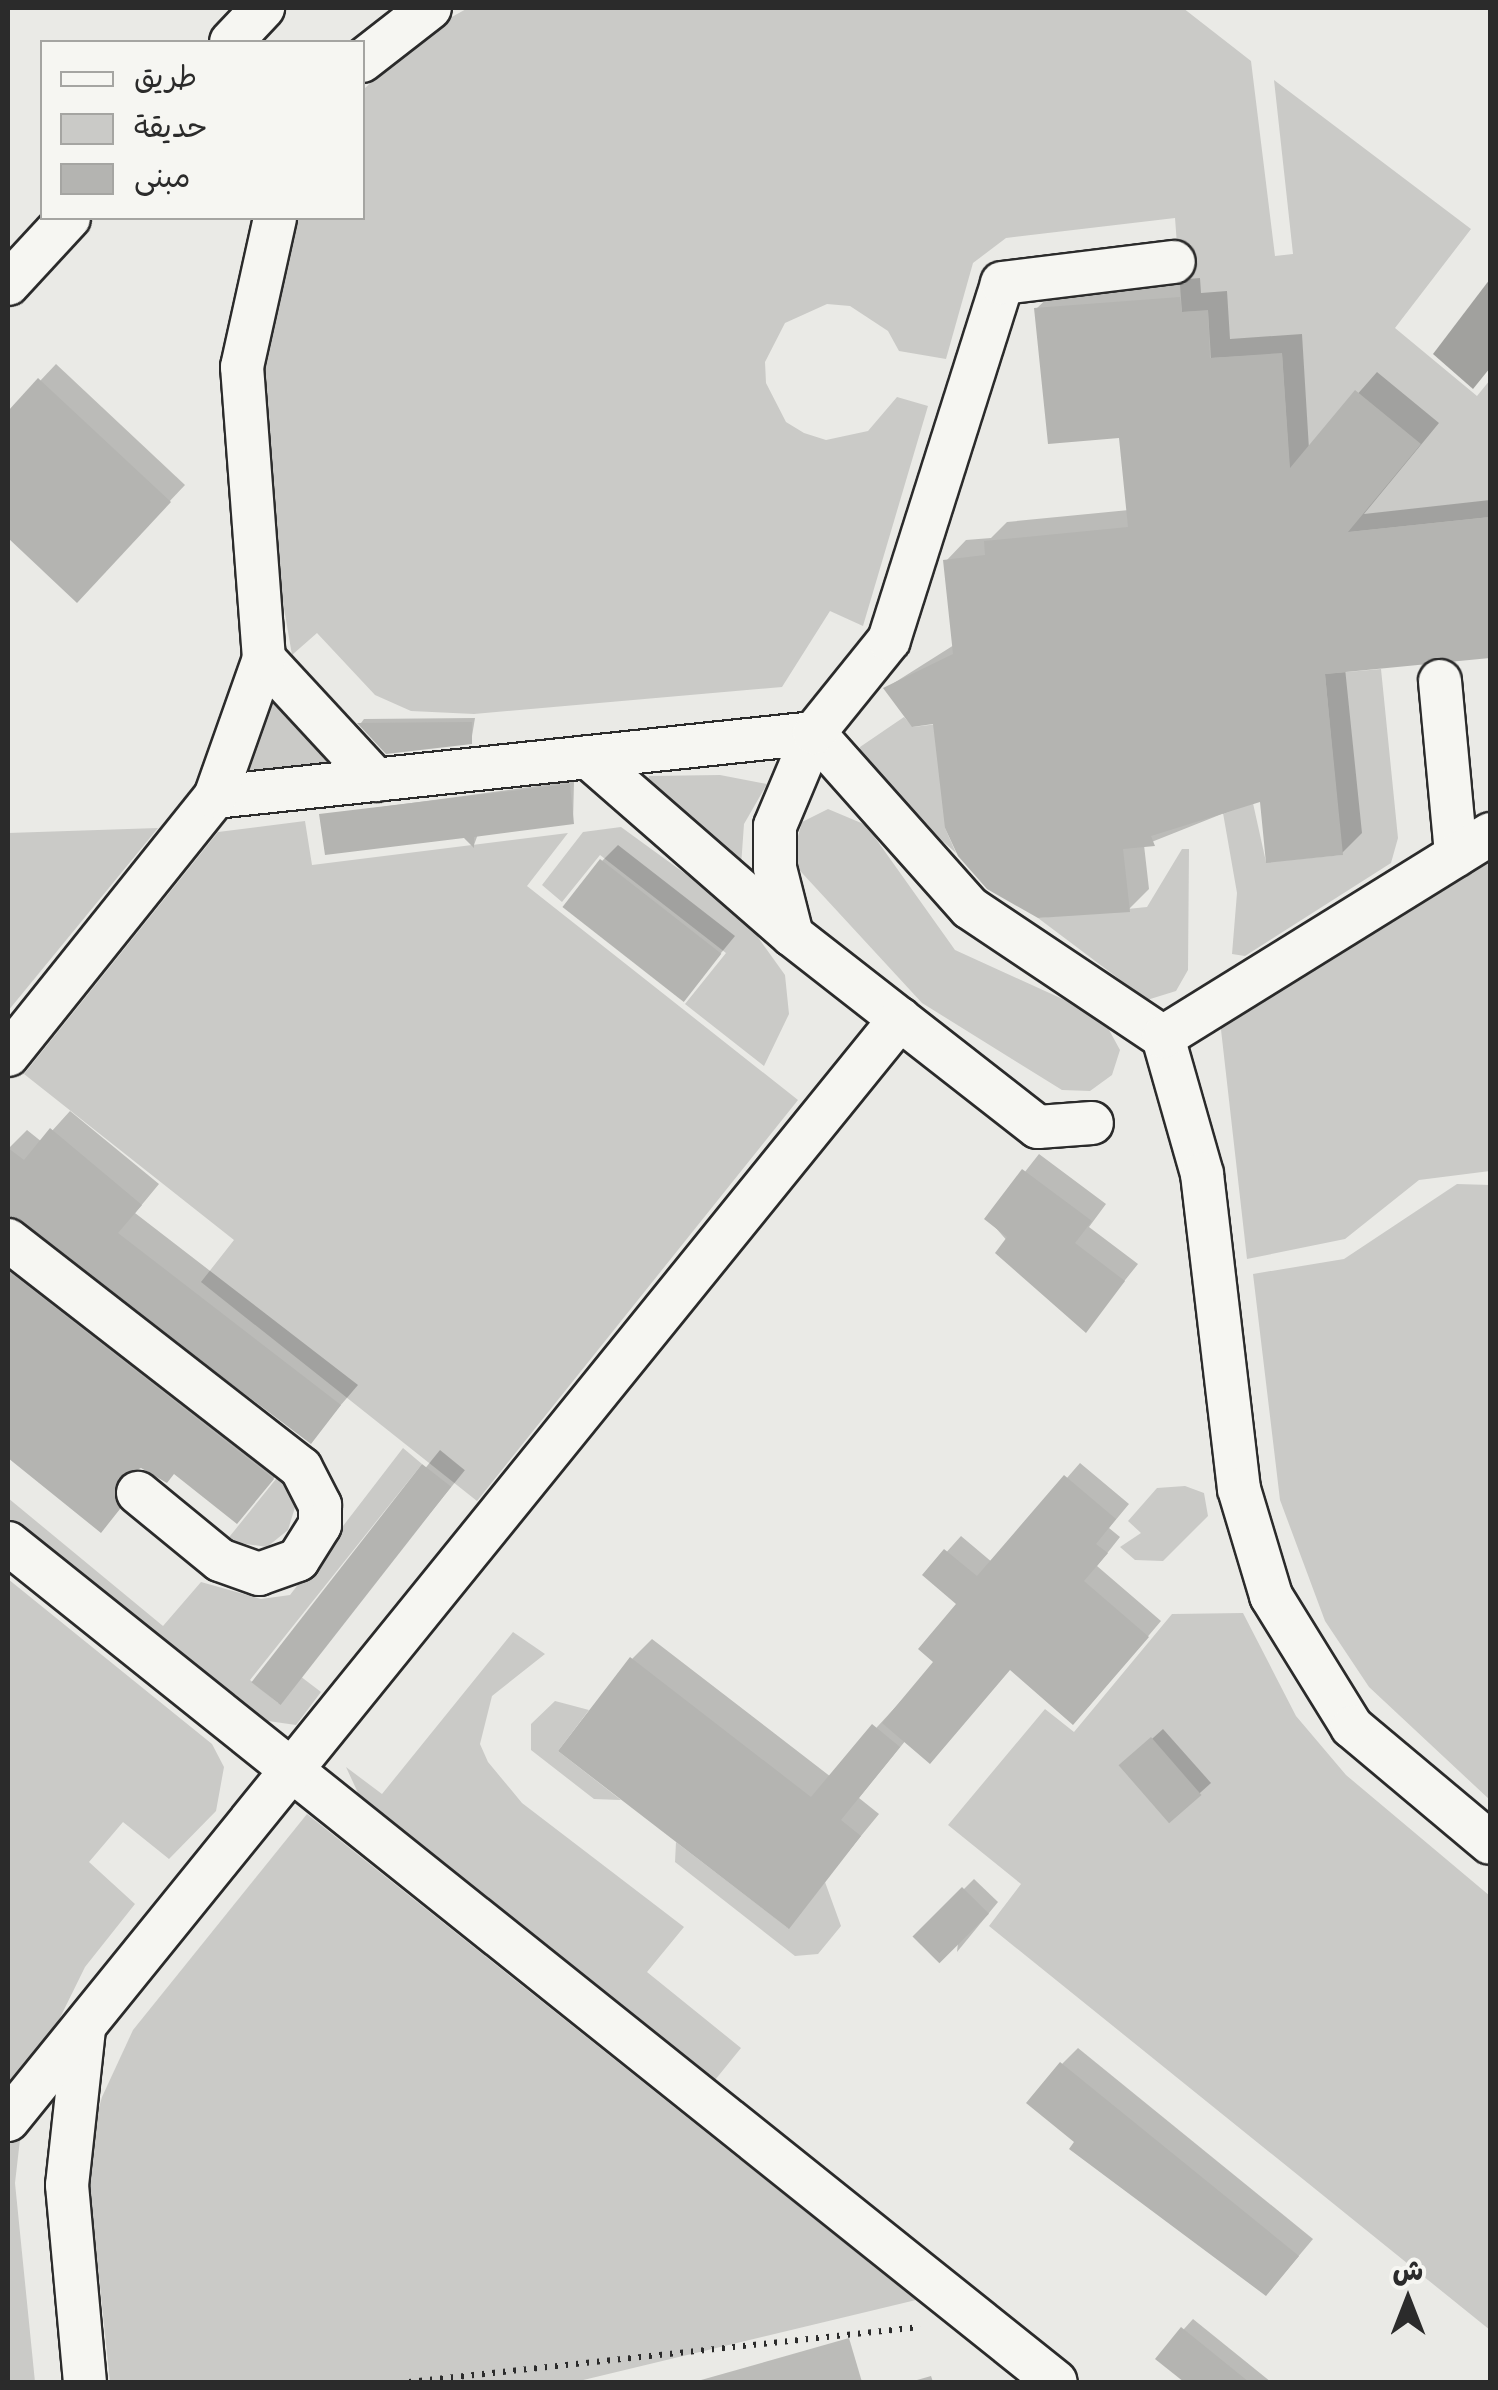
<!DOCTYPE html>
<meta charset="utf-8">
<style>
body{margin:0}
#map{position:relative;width:1498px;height:2390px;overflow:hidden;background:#eaeae6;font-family:"Shantell Sans","Playpen Sans Arabic",sans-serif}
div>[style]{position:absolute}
.green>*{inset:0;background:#cacac7}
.water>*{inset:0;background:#a1a19e}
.shadow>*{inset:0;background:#0003;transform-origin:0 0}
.building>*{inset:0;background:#b4b4b1;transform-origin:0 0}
.path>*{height:6px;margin-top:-3px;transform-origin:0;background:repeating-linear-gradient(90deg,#2b2b2b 0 2.5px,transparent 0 10.5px)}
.roads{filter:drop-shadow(2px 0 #2b2b2b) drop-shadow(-2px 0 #2b2b2b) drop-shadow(0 2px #2b2b2b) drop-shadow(0 -2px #2b2b2b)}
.minor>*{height:42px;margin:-21px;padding:0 21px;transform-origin:21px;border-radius:21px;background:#f6f6f2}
span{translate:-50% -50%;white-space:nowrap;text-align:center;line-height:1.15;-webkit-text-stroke:8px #f6f6f2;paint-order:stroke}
.frame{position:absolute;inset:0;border:10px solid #2b2b2b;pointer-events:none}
.legend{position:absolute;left:40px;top:40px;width:325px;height:180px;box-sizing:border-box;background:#f6f6f2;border:2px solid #a5a5a2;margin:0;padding:12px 18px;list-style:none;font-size:30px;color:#2b2b2b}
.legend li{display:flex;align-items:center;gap:20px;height:50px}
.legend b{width:50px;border:2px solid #a5a5a2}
.north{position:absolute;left:1358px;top:2250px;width:100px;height:100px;-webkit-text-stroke:8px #f6f6f2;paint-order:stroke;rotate:0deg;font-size:28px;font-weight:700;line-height:40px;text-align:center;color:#2b2b2b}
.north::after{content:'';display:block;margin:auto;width:35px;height:45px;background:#2b2b2b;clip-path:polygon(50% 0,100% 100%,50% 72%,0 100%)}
</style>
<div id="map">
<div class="green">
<div style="clip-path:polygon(468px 8px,1183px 8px,1251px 61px,1275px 256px,1293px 254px,1274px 80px,1471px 229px,1395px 328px,1477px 396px,1490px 380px,1490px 517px,1321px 535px,1292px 508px,1282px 354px,1211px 358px,1208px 311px,1182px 312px,1175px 218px,1006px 238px,973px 263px,946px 359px,899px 351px,888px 331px,850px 306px,827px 304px,785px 323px,765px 362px,766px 383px,786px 422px,804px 433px,826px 440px,868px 431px,897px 397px,928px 406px,863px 626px,830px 611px,782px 687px,474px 714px,411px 711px,375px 695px,317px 633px,292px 655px,262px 480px,263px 339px,295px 218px,362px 218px,363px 90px,423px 33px)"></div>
<div style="clip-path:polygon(1381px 669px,1398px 838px,1391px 863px,1245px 956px,1232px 954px,1237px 893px,1223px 813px,1237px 731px,1266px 862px,1342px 855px,1325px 674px)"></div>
<div style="clip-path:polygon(271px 688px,335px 769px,244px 780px)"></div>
<div style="clip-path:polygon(1022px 714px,945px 828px,956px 853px,862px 769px,860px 747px,904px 717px,913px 727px)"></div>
<div style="clip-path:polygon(720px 775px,767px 784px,744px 824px,741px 866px,645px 790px,649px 776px)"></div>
<div style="clip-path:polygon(828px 809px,866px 825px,955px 950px,1102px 1017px,1120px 1050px,1112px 1075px,1090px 1091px,1062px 1090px,922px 1003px,791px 861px,802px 822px)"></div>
<div style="clip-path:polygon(305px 821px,312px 865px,568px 833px,527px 886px,798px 1100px,477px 1501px,201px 1282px,234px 1240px,24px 1074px,218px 832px)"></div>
<div style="clip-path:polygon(621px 827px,742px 915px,785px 975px,789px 1014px,764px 1066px,685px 1004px,726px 953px,600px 855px,562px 902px,542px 885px,583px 832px)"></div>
<div style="clip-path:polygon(158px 828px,8px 1011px,8px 833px)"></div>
<div style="clip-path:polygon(1182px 849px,1189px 849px,1188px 970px,1176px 991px,1147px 1000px,1038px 918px,1147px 907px)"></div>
<div style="clip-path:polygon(1490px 861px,1490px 1171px,1419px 1180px,1345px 1239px,1247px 1259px,1219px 1012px)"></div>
<div style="clip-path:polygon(1457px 1184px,1490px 1185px,1490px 1800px,1369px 1687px,1325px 1621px,1280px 1500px,1253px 1274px,1344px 1259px)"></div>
<div style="clip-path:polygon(403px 1448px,422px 1464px,250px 1680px,278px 1703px,300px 1676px,321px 1692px,296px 1725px,241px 1717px,8px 1524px,8px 1498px,163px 1626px,201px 1582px,261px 1599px,290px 1595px)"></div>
<div style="clip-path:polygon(280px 1474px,296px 1504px,288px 1530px,267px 1547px,226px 1541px)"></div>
<div style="clip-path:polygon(1185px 1486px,1204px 1493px,1208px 1516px,1163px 1561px,1135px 1560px,1120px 1547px,1141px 1533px,1128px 1521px,1157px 1488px)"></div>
<div style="clip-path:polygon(8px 1579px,212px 1744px,224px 1767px,216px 1811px,169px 1859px,123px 1822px,89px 1862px,135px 1904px,85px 1967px,26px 2087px,15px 2183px,35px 2382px,8px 2382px)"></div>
<div style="clip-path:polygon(1243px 1613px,1296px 1716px,1346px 1775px,1490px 1896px,1490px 2330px,989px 1926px,1021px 1884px,948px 1825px,1045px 1709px,1074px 1732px,1172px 1614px)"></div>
<div style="clip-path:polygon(513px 1632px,545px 1654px,492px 1696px,480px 1744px,488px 1762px,522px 1803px,684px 1927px,647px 1972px,741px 2048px,715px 2080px,365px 1808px,346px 1767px,382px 1794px)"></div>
<div style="clip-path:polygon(555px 1701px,589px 1710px,558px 1751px,621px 1800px,594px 1799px,531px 1750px,531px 1724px)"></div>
<div style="clip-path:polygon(307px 1814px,916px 2300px,575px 2382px,110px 2382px,86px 2153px,102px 2097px,133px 2030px)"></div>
<div style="clip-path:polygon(676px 1842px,788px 1928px,825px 1882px,841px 1926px,818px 1954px,795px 1956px,675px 1862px)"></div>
</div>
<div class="water">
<div style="clip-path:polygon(1490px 279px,1490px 368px,1473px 389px,1433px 354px)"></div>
</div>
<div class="shadow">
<div style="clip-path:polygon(1200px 278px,1201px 293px,1227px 291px,1230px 339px,1302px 334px,1309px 449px,1377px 372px,1439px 423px,1364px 514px,1490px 500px,1490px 651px,1345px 668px,1362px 833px,1342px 853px,1262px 798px,1144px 845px,1149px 889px,1129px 909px,936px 722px,886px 688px,954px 645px,946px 561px,966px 540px,991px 538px,1007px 522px,1129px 510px,1121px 435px,1036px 309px,1057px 289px)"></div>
<div style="clip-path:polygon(56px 364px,185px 485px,77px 599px,8px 535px,8px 415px)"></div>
<div style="clip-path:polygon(475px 718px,471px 742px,361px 723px,364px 719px)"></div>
<div style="clip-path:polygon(574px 781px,573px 822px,478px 834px,474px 845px,465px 835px,322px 815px)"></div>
<div style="clip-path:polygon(618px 845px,735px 936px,684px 998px,602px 861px)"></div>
<div style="clip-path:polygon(70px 1111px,159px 1184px,135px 1213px,358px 1385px,310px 1441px,8px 1214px,8px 1149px,27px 1130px,42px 1142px)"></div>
<div style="clip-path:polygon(1039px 1154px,1106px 1204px,1089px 1227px,1138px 1264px,1085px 1330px,988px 1219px)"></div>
<div style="clip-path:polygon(8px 1232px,291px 1459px,236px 1521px,175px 1471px,131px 1467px,137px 1488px,101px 1530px,8px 1455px)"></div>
<div style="left:440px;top:1450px;width:32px;height:296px;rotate:39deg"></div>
<div style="clip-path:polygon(1080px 1463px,1129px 1504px,1109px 1528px,1120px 1537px,1097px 1566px,1161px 1621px,1088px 1707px,1011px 1668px,906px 1740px,859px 1798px,879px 1814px,788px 1925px,632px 1659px,652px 1639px,831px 1777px,937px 1662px,960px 1603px,926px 1575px,961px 1536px,993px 1563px)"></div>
<div style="clip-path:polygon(1163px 1729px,1211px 1783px,1170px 1820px,1133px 1756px)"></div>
<div style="clip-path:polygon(974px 1879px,998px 1902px,957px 1952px,964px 1889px)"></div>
<div style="clip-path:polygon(1078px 2048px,1313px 2239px,1281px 2277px,1078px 2142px,1062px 2064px)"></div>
<div style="clip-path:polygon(1193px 2319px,1271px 2382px,1188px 2382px,1158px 2358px)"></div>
<div style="clip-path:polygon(849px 2338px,862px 2382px,694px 2382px)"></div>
<div style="clip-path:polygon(931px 2376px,933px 2382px,910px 2382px)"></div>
</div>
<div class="building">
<div style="clip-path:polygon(1180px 297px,1182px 312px,1208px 310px,1210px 358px,1282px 353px,1290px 468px,1355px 390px,1421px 444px,1348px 532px,1490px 517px,1490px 658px,1325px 674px,1343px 855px,1266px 863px,1260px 802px,1151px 836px,1155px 846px,1123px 849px,1130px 912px,1038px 918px,987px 889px,958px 856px,945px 828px,933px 724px,912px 727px,883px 688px,953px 654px,943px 560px,985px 555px,984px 541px,1128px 527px,1119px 438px,1048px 444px,1034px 308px)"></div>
<div style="clip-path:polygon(38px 378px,171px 502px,77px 603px,8px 538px,8px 411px)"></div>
<div style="clip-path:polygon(472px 722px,472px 744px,386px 754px,357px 723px)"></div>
<div style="clip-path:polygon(570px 784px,574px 824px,474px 837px,474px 848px,464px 838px,325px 855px,319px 814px)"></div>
<div style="left:600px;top:859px;width:154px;height:61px;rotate:38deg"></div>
<div style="clip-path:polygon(50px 1128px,142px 1205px,118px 1233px,341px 1405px,311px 1444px,8px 1216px,8px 1148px,24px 1160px)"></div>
<div style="clip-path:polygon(1022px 1169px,1092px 1221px,1075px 1243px,1125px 1281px,1086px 1333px,995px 1253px,1007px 1237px,984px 1219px)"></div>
<div style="clip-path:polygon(8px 1271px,274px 1479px,237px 1524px,174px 1474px,167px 1483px,141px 1468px,118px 1478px,120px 1509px,101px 1533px,8px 1458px)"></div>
<div style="left:422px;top:1464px;width:37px;height:277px;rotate:38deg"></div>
<div style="clip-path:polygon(1064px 1475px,1116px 1519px,1096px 1544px,1108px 1553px,1084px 1581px,1149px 1637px,1073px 1725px,1010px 1670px,930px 1764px,882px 1723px,933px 1662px,918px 1649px,956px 1604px,922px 1575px,944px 1549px,977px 1576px)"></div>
<div style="clip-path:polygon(630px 1657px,811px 1797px,872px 1724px,900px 1747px,841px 1820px,861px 1836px,789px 1929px,558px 1751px)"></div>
<div style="left:1151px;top:1737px;width:77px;height:43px;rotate:49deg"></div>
<div style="left:962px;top:1887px;width:38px;height:70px;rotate:45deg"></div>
<div style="clip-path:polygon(1060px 2062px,1299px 2256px,1266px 2296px,1069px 2149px,1074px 2142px,1026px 2103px)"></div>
<div style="clip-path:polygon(1181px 2327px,1249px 2382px,1184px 2382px,1155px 2359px)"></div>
</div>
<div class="path">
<div style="left:409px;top:2382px;width:514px;rotate:-6.14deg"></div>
</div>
<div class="roads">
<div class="minor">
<div style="left:231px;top:42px;width:47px;rotate:-46.7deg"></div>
<div style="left:362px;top:61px;width:86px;rotate:-37.9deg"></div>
<div style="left:8px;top:284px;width:90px;rotate:-47.3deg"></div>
<div style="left:264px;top:659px;width:165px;rotate:47.2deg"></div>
<div style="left:1440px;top:681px;width:175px;rotate:84.7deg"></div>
<div style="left:814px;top:733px;width:234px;rotate:48.3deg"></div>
<div style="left:970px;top:908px;width:232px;rotate:33.8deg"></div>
<div style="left:1163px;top:1037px;width:142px;rotate:74.1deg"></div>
<div style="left:1202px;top:1174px;width:317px;rotate:83.3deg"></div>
<div style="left:1239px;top:1489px;width:112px;rotate:73.3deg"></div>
<div style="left:1271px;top:1596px;width:154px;rotate:58.3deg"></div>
<div style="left:1352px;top:1727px;width:180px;rotate:40deg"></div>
<div style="left:588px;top:757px;width:271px;rotate:41.1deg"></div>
<div style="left:792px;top:935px;width:312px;rotate:38deg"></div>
<div style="left:1038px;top:1127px;width:54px;rotate:-4.2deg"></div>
<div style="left:215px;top:797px;width:602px;rotate:-6.1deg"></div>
<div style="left:792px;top:935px;width:69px;rotate:-104.2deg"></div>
<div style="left:775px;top:868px;width:42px;rotate:-90deg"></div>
<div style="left:775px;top:826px;width:101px;rotate:-67.2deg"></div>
<div style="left:814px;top:733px;width:119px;rotate:-51.1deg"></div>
<div style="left:889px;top:640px;width:374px;rotate:-72.4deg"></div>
<div style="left:1002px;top:283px;width:173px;rotate:-7deg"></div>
<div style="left:1163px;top:1037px;width:385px;rotate:-31.8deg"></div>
<div style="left:8px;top:1055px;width:331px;rotate:-51.3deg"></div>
<div style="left:215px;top:797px;width:146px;rotate:-70.5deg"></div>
<div style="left:264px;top:659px;width:293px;rotate:-94.3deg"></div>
<div style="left:242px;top:367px;width:153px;rotate:-77.5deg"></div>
<div style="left:8px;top:1240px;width:371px;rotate:37.9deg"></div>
<div style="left:301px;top:1468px;width:42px;rotate:62.8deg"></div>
<div style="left:320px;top:1505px;width:20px;rotate:90deg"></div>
<div style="left:320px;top:1525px;width:41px;rotate:122.2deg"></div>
<div style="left:298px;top:1560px;width:41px;rotate:160.3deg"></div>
<div style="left:259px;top:1574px;width:41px;rotate:-160.3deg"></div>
<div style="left:220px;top:1560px;width:106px;rotate:-140.7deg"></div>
<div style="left:8px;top:1543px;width:1342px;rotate:38.68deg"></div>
<div style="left:84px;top:2029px;width:157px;rotate:96.2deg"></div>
<div style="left:67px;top:2185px;width:198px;rotate:84.8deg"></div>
<div style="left:8px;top:2120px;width:1417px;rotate:-50.99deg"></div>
</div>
</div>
<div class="frame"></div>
<ul class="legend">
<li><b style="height:12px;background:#f6f6f2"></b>طريق</li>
<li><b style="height:28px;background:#cacac7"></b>حديقة</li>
<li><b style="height:28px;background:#b4b4b1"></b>مبنى</li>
</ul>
<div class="north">ش</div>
</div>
